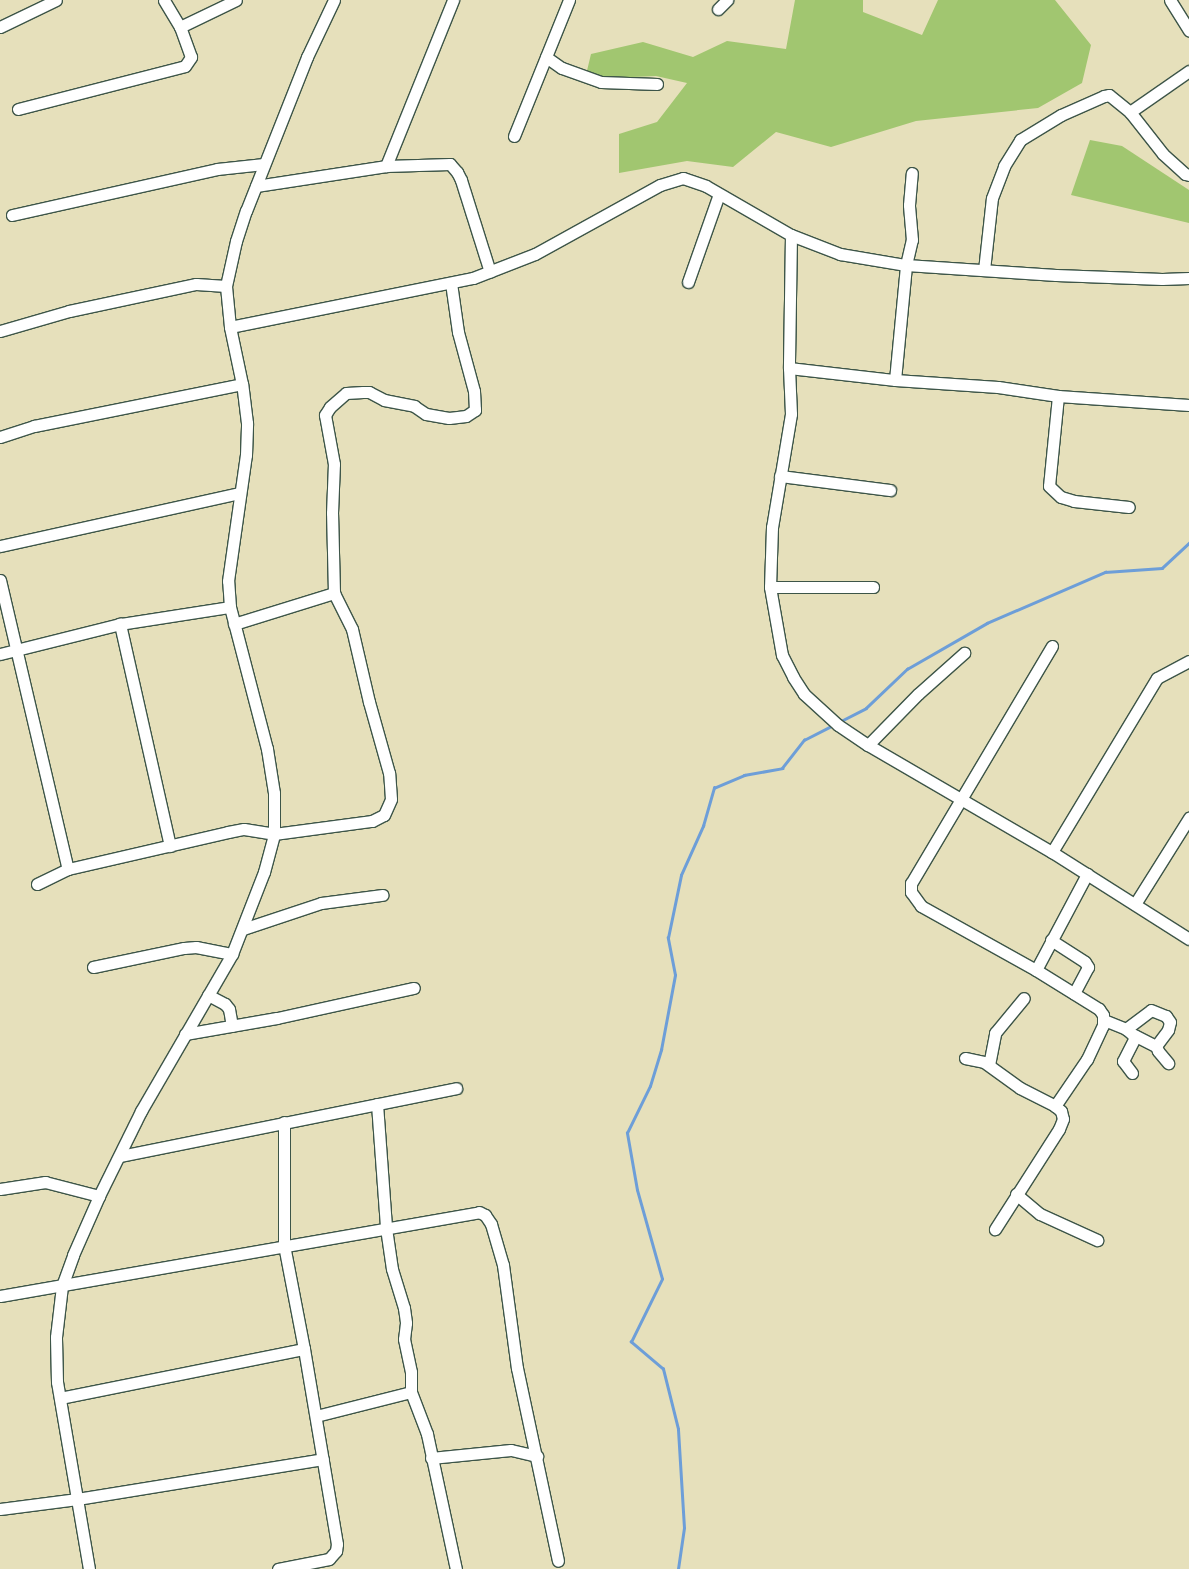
<!DOCTYPE html>
<style>
body{margin:0}
#map{position:relative;width:1189px;height:1569px;overflow:hidden;background:#e6e0bb;font-family:Mynerve,sans-serif}
div>[style]{position:absolute}
.green>*{inset:0;background:#a1c670}
.stream>*{height:2.5px;margin:-1.25px;padding:0 1.25px;transform-origin:1.25px;border-radius:1.25px;background:#6d9ed8}
.roads{filter:drop-shadow(1px 0 #3d5548) drop-shadow(-1px 0 #3d5548) drop-shadow(0 1px #3d5548) drop-shadow(0 -1px #3d5548)}
.minor>*{height:11px;margin:-5.5px;padding:0 5.5px;transform-origin:5.5px;border-radius:5.5px;background:#fff}
span{translate:-50% -50%;white-space:nowrap;text-align:center;line-height:1.15;-webkit-text-stroke:4.5px #fff;paint-order:stroke}
</style>
<div id="map">
<div class="green">
<div style="clip-path:polygon(795px 0,863px 0,863px 12px,922px 35px,938px 0,1055px 0,1091px 45px,1082px 83px,1038px 108px,916px 121px,831px 147px,776px 132px,733px 167px,687px 161px,619px 173px,619px 134px,657px 122px,687px 83px,656px 76px,585px 79px,591px 54px,643px 42px,693px 57px,727px 41px,786px 49px)"></div>
<div style="clip-path:polygon(1090px 140px,1122px 146px,1189px 190px,1189px 223px,1071px 195px)"></div>
</div>
<div class="stream">
<div style="left:839px;top:722px;width:30px;rotate:-27deg"></div>
<div style="left:866px;top:708px;width:57px;rotate:-43.6deg"></div>
<div style="left:907px;top:669px;width:92px;rotate:-29.9deg"></div>
<div style="left:987px;top:623px;width:129px;rotate:-23.4deg"></div>
<div style="left:1105px;top:572px;width:57px;rotate:-4deg"></div>
<div style="left:1162px;top:568px;width:37px;rotate:-43deg"></div>
<div style="left:678px;top:1569px;width:41px;rotate:-81.7deg"></div>
<div style="left:684px;top:1528px;width:99px;rotate:-93.5deg"></div>
<div style="left:678px;top:1429px;width:62px;rotate:-104deg"></div>
<div style="left:663px;top:1369px;width:42px;rotate:-139.8deg"></div>
<div style="left:631px;top:1342px;width:70px;rotate:-63.8deg"></div>
<div style="left:662px;top:1279px;width:92px;rotate:-105.7deg"></div>
<div style="left:637px;top:1190px;width:58px;rotate:-100deg"></div>
<div style="left:627px;top:1133px;width:52px;rotate:-63.9deg"></div>
<div style="left:650px;top:1086px;width:38px;rotate:-73deg"></div>
<div style="left:661px;top:1050px;width:76px;rotate:-79.4deg"></div>
<div style="left:675px;top:975px;width:38px;rotate:-101deg"></div>
<div style="left:668px;top:938px;width:64px;rotate:-78.3deg"></div>
<div style="left:681px;top:875px;width:54px;rotate:-65.8deg"></div>
<div style="left:703px;top:826px;width:40px;rotate:-74deg"></div>
<div style="left:714px;top:788px;width:33px;rotate:-23deg"></div>
<div style="left:744px;top:775px;width:39px;rotate:-10deg"></div>
<div style="left:782px;top:768px;width:36px;rotate:-52deg"></div>
<div style="left:804px;top:740px;width:31px;rotate:-27deg"></div>
</div>
<div class="roads">
<div class="minor">
<div style="left:1170px;top:0;width:36px;rotate:58deg"></div>
<div style="left:718px;top:9px;width:13px;rotate:-45deg"></div>
<div style="left:0;top:27px;width:62px;rotate:-25.7deg"></div>
<div style="left:180px;top:27px;width:62px;rotate:-25.7deg"></div>
<div style="left:546px;top:57px;width:19px;rotate:35deg"></div>
<div style="left:562px;top:68px;width:41px;rotate:19.7deg"></div>
<div style="left:601px;top:82px;width:56px;rotate:2deg"></div>
<div style="left:18px;top:109px;width:172px;rotate:-14.4deg"></div>
<div style="left:185px;top:66px;width:11px;rotate:-56deg"></div>
<div style="left:191px;top:57px;width:32px;rotate:-110deg"></div>
<div style="left:180px;top:27px;width:31px;rotate:-121deg"></div>
<div style="left:1130px;top:112px;width:53px;rotate:51.8deg"></div>
<div style="left:1163px;top:154px;width:30px;rotate:42deg"></div>
<div style="left:1185px;top:174px;width:4px;rotate:14deg"></div>
<div style="left:514px;top:136px;width:147px;rotate:-68deg"></div>
<div style="left:386px;top:166px;width:179px;rotate:-68deg"></div>
<div style="left:256px;top:186px;width:132px;rotate:-8.7deg"></div>
<div style="left:386px;top:166px;width:64px;rotate:-1.8deg"></div>
<div style="left:450px;top:164px;width:11px;rotate:49deg"></div>
<div style="left:457px;top:172px;width:9px;rotate:63deg"></div>
<div style="left:461px;top:180px;width:96px;rotate:72.5deg"></div>
<div style="left:12px;top:215px;width:210px;rotate:-12.6deg"></div>
<div style="left:217px;top:169px;width:47px;rotate:-6.1deg"></div>
<div style="left:791px;top:235px;width:133px;rotate:90.9deg"></div>
<div style="left:789px;top:368px;width:46px;rotate:87.5deg"></div>
<div style="left:791px;top:414px;width:115px;rotate:99.5deg"></div>
<div style="left:772px;top:527px;width:60px;rotate:91.9deg"></div>
<div style="left:770px;top:587px;width:69px;rotate:80deg"></div>
<div style="left:782px;top:655px;width:25px;rotate:63deg"></div>
<div style="left:793px;top:677px;width:20px;rotate:57deg"></div>
<div style="left:804px;top:694px;width:46px;rotate:42.4deg"></div>
<div style="left:838px;top:725px;width:36px;rotate:34deg"></div>
<div style="left:868px;top:745px;width:213px;rotate:30.2deg"></div>
<div style="left:1052px;top:852px;width:162px;rotate:32.4deg"></div>
<div style="left:984px;top:270px;width:72px;rotate:-83.7deg"></div>
<div style="left:992px;top:198px;width:34px;rotate:-69deg"></div>
<div style="left:1004px;top:166px;width:31px;rotate:-58deg"></div>
<div style="left:1020px;top:140px;width:48px;rotate:-31.4deg"></div>
<div style="left:1061px;top:115px;width:47px;rotate:-23.8deg"></div>
<div style="left:1104px;top:96px;width:5px;rotate:-11deg"></div>
<div style="left:1109px;top:95px;width:27px;rotate:39deg"></div>
<div style="left:1130px;top:112px;width:72px;rotate:-34.8deg"></div>
<div style="left:688px;top:282px;width:93px;rotate:-70.6deg"></div>
<div style="left:230px;top:327px;width:248px;rotate:-11.4deg"></div>
<div style="left:473px;top:278px;width:66px;rotate:-21.2deg"></div>
<div style="left:535px;top:254px;width:143px;rotate:-28.9deg"></div>
<div style="left:660px;top:185px;width:24px;rotate:-17deg"></div>
<div style="left:683px;top:178px;width:24px;rotate:19deg"></div>
<div style="left:706px;top:186px;width:98px;rotate:30deg"></div>
<div style="left:791px;top:235px;width:53px;rotate:21.2deg"></div>
<div style="left:840px;top:254px;width:67px;rotate:9.5deg"></div>
<div style="left:906px;top:265px;width:150px;rotate:3.8deg"></div>
<div style="left:1056px;top:275px;width:106px;rotate:2.2deg"></div>
<div style="left:1162px;top:279px;width:27px;rotate:-2deg"></div>
<div style="left:0;top:331px;width:72px;rotate:-16.2deg"></div>
<div style="left:69px;top:311px;width:130px;rotate:-12deg"></div>
<div style="left:196px;top:284px;width:30px;rotate:4deg"></div>
<div style="left:789px;top:368px;width:107px;rotate:6.5deg"></div>
<div style="left:895px;top:380px;width:103px;rotate:3.9deg"></div>
<div style="left:998px;top:387px;width:61px;rotate:8.5deg"></div>
<div style="left:1058px;top:396px;width:131px;rotate:3.9deg"></div>
<div style="left:895px;top:380px;width:116px;rotate:-84.5deg"></div>
<div style="left:906px;top:265px;width:26px;rotate:-77deg"></div>
<div style="left:912px;top:240px;width:35px;rotate:-95deg"></div>
<div style="left:909px;top:205px;width:32px;rotate:-85deg"></div>
<div style="left:1058px;top:396px;width:90px;rotate:95.7deg"></div>
<div style="left:1049px;top:486px;width:16px;rotate:43deg"></div>
<div style="left:1061px;top:497px;width:14px;rotate:17deg"></div>
<div style="left:1074px;top:501px;width:55px;rotate:6.2deg"></div>
<div style="left:0;top:437px;width:36px;rotate:-18deg"></div>
<div style="left:34px;top:426px;width:212px;rotate:-11.4deg"></div>
<div style="left:780px;top:476px;width:111px;rotate:7.3deg"></div>
<div style="left:0;top:546px;width:245px;rotate:-12.5deg"></div>
<div style="left:0;top:580px;width:297px;rotate:76.8deg"></div>
<div style="left:770px;top:587px;width:103px"></div>
<div style="left:234px;top:624px;width:105px;rotate:-17.2deg"></div>
<div style="left:1052px;top:646px;width:276px;rotate:120.7deg"></div>
<div style="left:911px;top:883px;width:9px;rotate:90deg"></div>
<div style="left:911px;top:892px;width:17px;rotate:54deg"></div>
<div style="left:921px;top:906px;width:132px;rotate:29.1deg"></div>
<div style="left:1036px;top:970px;width:74px;rotate:31.8deg"></div>
<div style="left:1099px;top:1009px;width:7px;rotate:56deg"></div>
<div style="left:1103px;top:1015px;width:10px;rotate:90deg"></div>
<div style="left:1103px;top:1025px;width:38px;rotate:115deg"></div>
<div style="left:1087px;top:1059px;width:57px;rotate:124.2deg"></div>
<div style="left:0;top:654px;width:124px;rotate:-14deg"></div>
<div style="left:868px;top:745px;width:71px;rotate:-45.6deg"></div>
<div style="left:918px;top:694px;width:62px;rotate:-41.7deg"></div>
<div style="left:170px;top:846px;width:228px;rotate:-102.7deg"></div>
<div style="left:120px;top:624px;width:111px;rotate:-8.8deg"></div>
<div style="left:1052px;top:852px;width:203px;rotate:-58.9deg"></div>
<div style="left:1157px;top:678px;width:36px;rotate:-28deg"></div>
<div style="left:37px;top:884px;width:34px;rotate:-26deg"></div>
<div style="left:68px;top:869px;width:164px;rotate:-13deg"></div>
<div style="left:228px;top:832px;width:16px;rotate:-11deg"></div>
<div style="left:244px;top:829px;width:30px;rotate:9deg"></div>
<div style="left:274px;top:834px;width:99px;rotate:-7.6deg"></div>
<div style="left:372px;top:821px;width:13px;rotate:-27deg"></div>
<div style="left:384px;top:815px;width:17px;rotate:-66deg"></div>
<div style="left:391px;top:799px;width:26px;rotate:-94deg"></div>
<div style="left:389px;top:773px;width:74px;rotate:-105.7deg"></div>
<div style="left:369px;top:702px;width:75px;rotate:-103.1deg"></div>
<div style="left:352px;top:629px;width:40px;rotate:-116.6deg"></div>
<div style="left:334px;top:593px;width:80px;rotate:-91.4deg"></div>
<div style="left:332px;top:513px;width:49px;rotate:-87.7deg"></div>
<div style="left:334px;top:464px;width:50px;rotate:-100.4deg"></div>
<div style="left:325px;top:415px;width:9px;rotate:-58deg"></div>
<div style="left:330px;top:407px;width:21px;rotate:-41deg"></div>
<div style="left:346px;top:393px;width:17px;rotate:-3deg"></div>
<div style="left:363px;top:392px;width:6px"></div>
<div style="left:369px;top:392px;width:17px;rotate:28deg"></div>
<div style="left:384px;top:400px;width:31px;rotate:11deg"></div>
<div style="left:414px;top:406px;width:14px;rotate:34deg"></div>
<div style="left:426px;top:414px;width:23px;rotate:10deg"></div>
<div style="left:449px;top:418px;width:17px;rotate:-7deg"></div>
<div style="left:466px;top:416px;width:11px;rotate:-34deg"></div>
<div style="left:475px;top:410px;width:19px;rotate:-93deg"></div>
<div style="left:474px;top:391px;width:61px;rotate:-105.2deg"></div>
<div style="left:458px;top:332px;width:49px;rotate:-98.1deg"></div>
<div style="left:1135px;top:904px;width:102px;rotate:-57.9deg"></div>
<div style="left:243px;top:929px;width:82px;rotate:-18.4deg"></div>
<div style="left:321px;top:903px;width:62px;rotate:-7.5deg"></div>
<div style="left:1051px;top:940px;width:40px;rotate:32.9deg"></div>
<div style="left:1085px;top:962px;width:6px;rotate:59deg"></div>
<div style="left:1088px;top:967px;width:30px;rotate:118deg"></div>
<div style="left:93px;top:967px;width:93px;rotate:-11.8deg"></div>
<div style="left:184px;top:948px;width:12px;rotate:-5deg"></div>
<div style="left:196px;top:947px;width:37px;rotate:11deg"></div>
<div style="left:1036px;top:970px;width:109px;rotate:-62deg"></div>
<div style="left:208px;top:995px;width:19px;rotate:28deg"></div>
<div style="left:225px;top:1004px;width:6px;rotate:51deg"></div>
<div style="left:229px;top:1009px;width:17px;rotate:80deg"></div>
<div style="left:1104px;top:1020px;width:24px;rotate:22deg"></div>
<div style="left:1126px;top:1029px;width:8px;rotate:40deg"></div>
<div style="left:1132px;top:1034px;width:27px;rotate:27deg"></div>
<div style="left:1156px;top:1046px;width:5px;rotate:68deg"></div>
<div style="left:1158px;top:1051px;width:16px;rotate:50deg"></div>
<div style="left:1126px;top:1029px;width:31px;rotate:-37deg"></div>
<div style="left:1151px;top:1010px;width:16px;rotate:22deg"></div>
<div style="left:1166px;top:1016px;width:7px;rotate:56deg"></div>
<div style="left:1170px;top:1022px;width:8px;rotate:104deg"></div>
<div style="left:1168px;top:1030px;width:20px;rotate:127deg"></div>
<div style="left:185px;top:1034px;width:93px;rotate:-9.9deg"></div>
<div style="left:277px;top:1018px;width:140px;rotate:-12.4deg"></div>
<div style="left:965px;top:1058px;width:19px;rotate:12deg"></div>
<div style="left:984px;top:1062px;width:44px;rotate:35.8deg"></div>
<div style="left:1020px;top:1088px;width:39px;rotate:27deg"></div>
<div style="left:1055px;top:1106px;width:8px;rotate:40deg"></div>
<div style="left:1061px;top:1111px;width:8px;rotate:76deg"></div>
<div style="left:1063px;top:1119px;width:11px;rotate:112deg"></div>
<div style="left:1059px;top:1129px;width:119px;rotate:122.6deg"></div>
<div style="left:989px;top:1065px;width:33px;rotate:-79deg"></div>
<div style="left:995px;top:1033px;width:45px;rotate:-50.4deg"></div>
<div style="left:1132px;top:1073px;width:15px;rotate:-127deg"></div>
<div style="left:1123px;top:1061px;width:28px;rotate:-63deg"></div>
<div style="left:377px;top:1104px;width:124px;rotate:85.8deg"></div>
<div style="left:386px;top:1228px;width:41px;rotate:81.7deg"></div>
<div style="left:392px;top:1269px;width:41px;rotate:72.9deg"></div>
<div style="left:404px;top:1308px;width:15px;rotate:82deg"></div>
<div style="left:406px;top:1323px;width:16px;rotate:97deg"></div>
<div style="left:404px;top:1339px;width:34px;rotate:78deg"></div>
<div style="left:411px;top:1372px;width:20px;rotate:90deg"></div>
<div style="left:411px;top:1392px;width:45px;rotate:69.1deg"></div>
<div style="left:427px;top:1434px;width:138px;rotate:77.9deg"></div>
<div style="left:120px;top:1156px;width:343px;rotate:-11.4deg"></div>
<div style="left:0;top:1189px;width:46px;rotate:-8.8deg"></div>
<div style="left:45px;top:1182px;width:56px;rotate:14.5deg"></div>
<div style="left:1016px;top:1194px;width:31px;rotate:40deg"></div>
<div style="left:1040px;top:1214px;width:63px;rotate:24.5deg"></div>
<div style="left:0;top:1296px;width:486px;rotate:-9.9deg"></div>
<div style="left:479px;top:1212px;width:7px;rotate:27deg"></div>
<div style="left:485px;top:1215px;width:11px;rotate:56deg"></div>
<div style="left:491px;top:1224px;width:43px;rotate:73.7deg"></div>
<div style="left:503px;top:1265px;width:104px;rotate:82.3deg"></div>
<div style="left:517px;top:1368px;width:197px;rotate:78deg"></div>
<div style="left:60px;top:1398px;width:249px;rotate:-11.4deg"></div>
<div style="left:316px;top:1416px;width:98px;rotate:-14.2deg"></div>
<div style="left:431px;top:1458px;width:80px;rotate:-5.7deg"></div>
<div style="left:511px;top:1450px;width:27px;rotate:13deg"></div>
<div style="left:0;top:1509px;width:78px;rotate:-7.4deg"></div>
<div style="left:77px;top:1499px;width:249px;rotate:-9.2deg"></div>
<div style="left:89px;top:1569px;width:190px;rotate:-99.7deg"></div>
<div style="left:57px;top:1382px;width:45px;rotate:-91.3deg"></div>
<div style="left:56px;top:1337px;width:51px;rotate:-83.3deg"></div>
<div style="left:62px;top:1286px;width:33px;rotate:-70deg"></div>
<div style="left:73px;top:1255px;width:64px;rotate:-66.2deg"></div>
<div style="left:99px;top:1196px;width:95px;rotate:-63.7deg"></div>
<div style="left:141px;top:1111px;width:181px;rotate:-59.9deg"></div>
<div style="left:232px;top:954px;width:88px;rotate:-68.7deg"></div>
<div style="left:264px;top:872px;width:39px;rotate:-75deg"></div>
<div style="left:274px;top:834px;width:41px;rotate:-90deg"></div>
<div style="left:274px;top:793px;width:45px;rotate:-99deg"></div>
<div style="left:267px;top:749px;width:147px;rotate:-104.6deg"></div>
<div style="left:230px;top:607px;width:26px;rotate:-94deg"></div>
<div style="left:228px;top:581px;width:127px;rotate:-81.9deg"></div>
<div style="left:246px;top:455px;width:32px;rotate:-88deg"></div>
<div style="left:247px;top:423px;width:39px;rotate:-97deg"></div>
<div style="left:242px;top:384px;width:58px;rotate:-101.9deg"></div>
<div style="left:230px;top:327px;width:41px;rotate:-95.6deg"></div>
<div style="left:226px;top:286px;width:46px;rotate:-77.5deg"></div>
<div style="left:236px;top:241px;width:32px;rotate:-72deg"></div>
<div style="left:246px;top:211px;width:166px;rotate:-68.4deg"></div>
<div style="left:307px;top:57px;width:63px;rotate:-64.7deg"></div>
<div style="left:278px;top:1569px;width:52px;rotate:-11.1deg"></div>
<div style="left:329px;top:1559px;width:11px;rotate:-49deg"></div>
<div style="left:336px;top:1551px;width:7px;rotate:-82deg"></div>
<div style="left:337px;top:1544px;width:198px;rotate:-99.6deg"></div>
<div style="left:304px;top:1349px;width:106px;rotate:-100.9deg"></div>
<div style="left:284px;top:1245px;width:123px;rotate:-90deg"></div>
</div>
</div>
</div>
